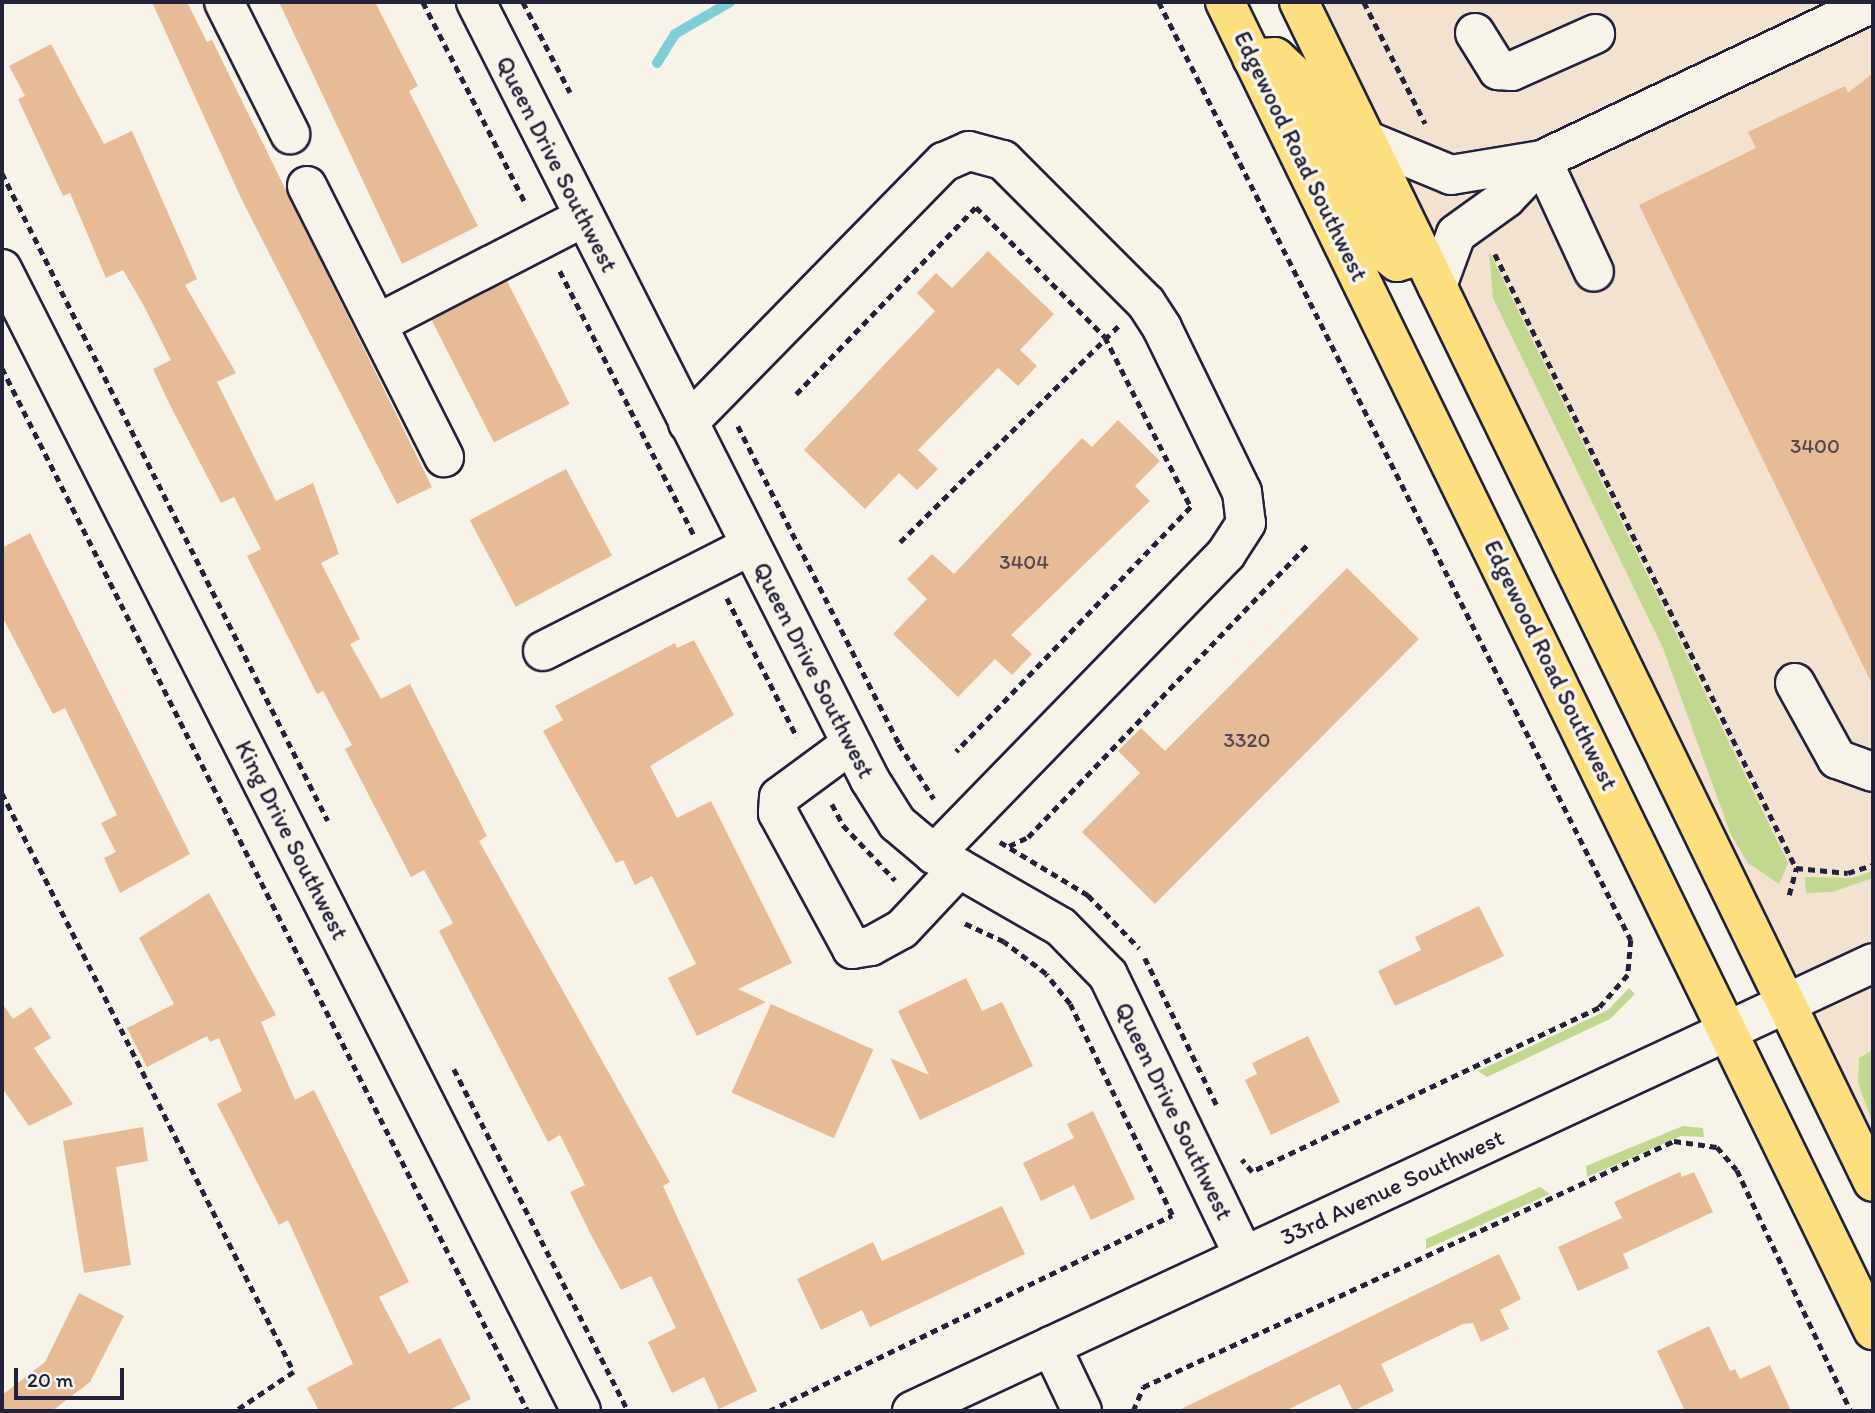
<!DOCTYPE html>
<style>
body{margin:0}
#map{position:relative;width:1875px;height:1413px;overflow:hidden;background:#f7f3e8;font-family:Itim,sans-serif}
div>[style]{position:absolute}
.built>*{inset:0;background:#f2e2cf}
.green>*{inset:0;background:#c1d88e}
.stream>*{height:10px;margin:-5px;padding:0 5px;transform-origin:5px;border-radius:5px;background:#7dced7}
.building>*{inset:0;background:#e6bb96;transform-origin:0 0}
.path>*{height:4.5px;margin-top:-2.25px;transform-origin:0;background:repeating-linear-gradient(90deg,#22223b 0 7px,transparent 0 12px)}
.roads{filter:drop-shadow(2px 0 #22223b) drop-shadow(-2px 0 #22223b) drop-shadow(0 2px #22223b) drop-shadow(0 -2px #22223b)}
.minor>*{height:38px;margin:-19px;padding:0 19px;transform-origin:19px;border-radius:19px;background:#f7f3e8}
.major>*{height:38px;margin:-19px;padding:0 19px;transform-origin:19px;border-radius:19px;background:#fedf80}
span{translate:-50% -50%;white-space:nowrap;text-align:center;line-height:1.15;-webkit-text-stroke:7px #f7f3e8;paint-order:stroke}
.number-label{font-size:21px;color:#534852}
.number-label span{-webkit-text-stroke-width:0}
.street-label{font-size:24px;color:#22223b}
.frame{position:absolute;inset:0;border:4px solid #22223b;pointer-events:none}
.scale{position:absolute;left:14px;top:1368px;width:110px;height:32px;box-sizing:border-box;border:4px solid #22223b;border-top:0;padding-left:9px;font-size:21px;line-height:24px;white-space:nowrap;color:#22223b;-webkit-text-stroke:5px #f7f3e8;paint-order:stroke}
</style>
<div id="map">
<div class="built">
<div style="clip-path:polygon(1299px 2px,1873px 2px,1873px 1182px)"></div>
</div>
<div class="green">
<div style="clip-path:polygon(1489px 251px,1788px 863px,1779px 884px,1748px 863px,1731px 835px,1663px 648px,1493px 298px)"></div>
<div style="clip-path:polygon(1873px 871px,1873px 878px,1832px 892px,1806px 893px,1805px 877px,1852px 878px)"></div>
<div style="clip-path:polygon(1629px 988px,1635px 994px,1610px 1019px,1487px 1077px,1478px 1071px,1608px 1010px)"></div>
<div style="clip-path:polygon(1873px 1050px,1873px 1125px,1858px 1082px,1859px 1058px)"></div>
<div style="clip-path:polygon(1683px 1126px,1703px 1128px,1704px 1137px,1681px 1136px,1587px 1177px,1586px 1166px)"></div>
<div style="clip-path:polygon(1540px 1187px,1550px 1194px,1426px 1249px,1426px 1239px)"></div>
</div>
<div class="stream">
<div style="left:657px;top:63px;width:34px;rotate:-58deg"></div>
<div style="left:675px;top:34px;width:64px;rotate:-30.2deg"></div>
</div>
<div class="building">
<div style="clip-path:polygon(152px 2px,187px 2px,207px 42px,212px 40px,432px 487px,397px 504px,241px 198px)"></div>
<div style="clip-path:polygon(279px 2px,375px 2px,418px 86px,409px 91px,478px 226px,402px 264px)"></div>
<div style="clip-path:polygon(51px 44px,104px 144px,132px 131px,197px 279px,185px 285px,236px 373px,217px 382px,276px 501px,313px 483px,339px 554px,321px 563px,360px 639px,350px 644px,381px 699px,410px 684px,487px 836px,479px 841px,670px 1182px,663px 1186px,757px 1391px,719px 1409px,704px 1377px,672px 1393px,648px 1342px,676px 1328px,651px 1276px,621px 1290px,591px 1235px,570px 1192px,585px 1185px,560px 1135px,548px 1142px,439px 931px,453px 923px,424px 870px,411px 877px,345px 749px,352px 745px,323px 691px,317px 694px,247px 556px,261px 549px,234px 497px,221px 503px,170px 405px,153px 369px,171px 360px,144px 306px,123px 270px,106px 278px,70px 193px,63px 196px,18px 99px,25px 96px,9px 66px)"></div>
<div style="clip-path:polygon(1873px 73px,1873px 686px,1639px 205px,1756px 148px,1748px 132px,1845px 86px,1848px 93px)"></div>
<div style="clip-path:polygon(988px 251px,1054px 314px,1020px 350px,1037px 366px,1018px 386px,998px 368px,918px 450px,938px 469px,917px 490px,899px 473px,865px 509px,804px 450px,935px 311px,917px 293px,936px 273px,952px 288px)"></div>
<div style="left:507px;top:281px;width:138px;height:85px;rotate:63deg"></div>
<div style="clip-path:polygon(1118px 420px,1160px 461px,1135px 486px,1150px 501px,1011px 635px,1032px 654px,1012px 675px,995px 659px,958px 697px,893px 634px,927px 599px,907px 579px,932px 554px,954px 574px,1082px 438px,1092px 447px)"></div>
<div style="left:566px;top:469px;width:98px;height:109px;rotate:62deg"></div>
<div style="clip-path:polygon(30px 533px,190px 854px,120px 893px,104px 858px,116px 852px,101px 823px,117px 815px,65px 708px,53px 714px,2px 616px,2px 548px)"></div>
<div style="clip-path:polygon(1347px 568px,1419px 639px,1155px 904px,1082px 832px,1140px 773px,1118px 751px,1141px 728px,1165px 751px)"></div>
<div style="clip-path:polygon(694px 640px,734px 715px,650px 766px,677px 818px,711px 801px,792px 963px,738px 989px,766px 1002px,697px 1036px,668px 978px,696px 964px,652px 876px,635px 885px,623px 860px,616px 863px,543px 731px,563px 720px,555px 706px,675px 643px,677px 648px)"></div>
<div style="clip-path:polygon(209px 893px,276px 1015px,261px 1022px,295px 1100px,314px 1090px,409px 1282px,379px 1297px,409px 1354px,440px 1338px,471px 1399px,447px 1411px,319px 1411px,307px 1388px,353px 1364px,288px 1220px,279px 1225px,217px 1104px,242px 1091px,219px 1038px,210px 1042px,207px 1036px,147px 1067px,127px 1028px,174px 1004px,139px 938px)"></div>
<div style="clip-path:polygon(1479px 906px,1504px 956px,1395px 1006px,1378px 971px,1421px 950px,1415px 937px)"></div>
<div style="clip-path:polygon(966px 978px,982px 1011px,1002px 1002px,1033px 1066px,920px 1120px,890px 1058px,929px 1075px,898px 1011px)"></div>
<div style="clip-path:polygon(2px 1003px,13px 1019px,31px 1007px,51px 1038px,34px 1048px,73px 1104px,29px 1126px,2px 1088px)"></div>
<div style="left:771px;top:1004px;width:112px;height:97px;rotate:24deg"></div>
<div style="clip-path:polygon(1308px 1036px,1340px 1102px,1271px 1135px,1245px 1080px,1257px 1074px,1252px 1063px)"></div>
<div style="clip-path:polygon(1093px 1111px,1135px 1199px,1091px 1220px,1074px 1185px,1041px 1201px,1023px 1163px,1074px 1138px,1067px 1124px)"></div>
<div style="clip-path:polygon(143px 1127px,148px 1161px,116px 1167px,131px 1265px,84px 1273px,63px 1141px)"></div>
<div style="clip-path:polygon(1680px 1172px,1682px 1177px,1694px 1172px,1713px 1212px,1623px 1254px,1629px 1268px,1578px 1291px,1558px 1247px,1622px 1218px,1614px 1202px)"></div>
<div style="clip-path:polygon(1002px 1206px,1025px 1254px,870px 1327px,862px 1310px,821px 1330px,797px 1279px,873px 1242px,882px 1261px)"></div>
<div style="clip-path:polygon(1499px 1254px,1521px 1299px,1500px 1310px,1509px 1329px,1481px 1342px,1473px 1323px,1463px 1324px,1381px 1364px,1394px 1391px,1353px 1411px,1340px 1384px,1285px 1411px,1177px 1411px)"></div>
<div style="clip-path:polygon(79px 1293px,124px 1316px,90px 1382px,52px 1411px,2px 1411px,2px 1395px,45px 1362px)"></div>
<div style="clip-path:polygon(1709px 1326px,1730px 1371px,1735px 1369px,1740px 1379px,1770px 1365px,1791px 1411px,1685px 1411px,1657px 1351px)"></div>
</div>
<div class="path">
<div style="left:423px;top:2px;width:227px;rotate:63deg"></div>
<div style="left:523px;top:2px;width:102px;rotate:62.4deg"></div>
<div style="left:1159px;top:2px;width:1050px;rotate:63.29deg"></div>
<div style="left:1631px;top:940px;width:35px;rotate:95deg"></div>
<div style="left:1628px;top:975px;width:44px;rotate:131.3deg"></div>
<div style="left:1599px;top:1008px;width:384px;rotate:154.7deg"></div>
<div style="left:1252px;top:1172px;width:16px;rotate:-130deg"></div>
<div style="left:1364px;top:2px;width:136px;rotate:63.2deg"></div>
<div style="left:2px;top:173px;width:725px;rotate:63.29deg"></div>
<div style="left:1495px;top:254px;width:684px;rotate:63.88deg"></div>
<div style="left:1796px;top:868px;width:52px;rotate:5.5deg"></div>
<div style="left:1848px;top:873px;width:26px;rotate:-18deg"></div>
<div style="left:560px;top:271px;width:296px;rotate:63.1deg"></div>
<div style="left:2px;top:368px;width:1168px;rotate:63.24deg"></div>
<div style="left:796px;top:394px;width:260px;rotate:-46.1deg"></div>
<div style="left:976px;top:207px;width:183px;rotate:45.2deg"></div>
<div style="left:1105px;top:337px;width:191px;rotate:63.2deg"></div>
<div style="left:1191px;top:507px;width:339px;rotate:133.8deg"></div>
<div style="left:738px;top:426px;width:356px;rotate:63.1deg"></div>
<div style="left:899px;top:744px;width:65px;rotate:57.5deg"></div>
<div style="left:900px;top:542px;width:307px;rotate:-44.7deg"></div>
<div style="left:727px;top:598px;width:156px;rotate:63.3deg"></div>
<div style="left:2px;top:793px;width:648px;rotate:63.24deg"></div>
<div style="left:294px;top:1372px;width:70px;rotate:146.1deg"></div>
<div style="left:832px;top:804px;width:24px;rotate:62deg"></div>
<div style="left:843px;top:825px;width:76px;rotate:46.6deg"></div>
<div style="left:1000px;top:842px;width:103px;rotate:31.1deg"></div>
<div style="left:1088px;top:895px;width:74px;rotate:46.1deg"></div>
<div style="left:1009px;top:846px;width:21px;rotate:-25deg"></div>
<div style="left:1028px;top:837px;width:407px;rotate:-46.3deg"></div>
<div style="left:1789px;top:895px;width:28px;rotate:-75deg"></div>
<div style="left:1145px;top:958px;width:167px;rotate:64deg"></div>
<div style="left:454px;top:1069px;width:384px;rotate:63deg"></div>
<div style="left:769px;top:1411px;width:448px;rotate:-25.9deg"></div>
<div style="left:1172px;top:1215px;width:234px;rotate:-115.8deg"></div>
<div style="left:1070px;top:1004px;width:38px;rotate:-129deg"></div>
<div style="left:1046px;top:974px;width:53px;rotate:-142.7deg"></div>
<div style="left:1004px;top:942px;width:47px;rotate:-155.1deg"></div>
<div style="left:1133px;top:1411px;width:26px;rotate:-67deg"></div>
<div style="left:1143px;top:1387px;width:585px;rotate:-24.86deg"></div>
<div style="left:1674px;top:1141px;width:43px;rotate:7.9deg"></div>
<div style="left:1717px;top:1147px;width:30px;rotate:49deg"></div>
<div style="left:1737px;top:1170px;width:267px;rotate:64.7deg"></div>
</div>
<div class="roads">
<div class="minor">
<div style="left:224px;top:2px;width:148px;rotate:63.4deg"></div>
<div style="left:476px;top:2px;width:872px;rotate:63.14deg"></div>
<div style="left:870px;top:780px;width:51px;rotate:57.9deg"></div>
<div style="left:897px;top:823px;width:48px;rotate:40deg"></div>
<div style="left:934px;top:854px;width:146px;rotate:29.9deg"></div>
<div style="left:1061px;top:927px;width:67px;rotate:45.6deg"></div>
<div style="left:1108px;top:975px;width:312px;rotate:64.2deg"></div>
<div style="left:1475px;top:33px;width:44px;rotate:58.1deg"></div>
<div style="left:1498px;top:70px;width:14px;rotate:4deg"></div>
<div style="left:1512px;top:71px;width:91px;rotate:-24deg"></div>
<div style="left:1366px;top:140px;width:92px;rotate:22.4deg"></div>
<div style="left:1451px;top:175px;width:92px;rotate:-9.4deg"></div>
<div style="left:1542px;top:160px;width:366px;rotate:-25.4deg"></div>
<div style="left:1542px;top:160px;width:123px;rotate:65.1deg"></div>
<div style="left:307px;top:186px;width:304px;rotate:63.2deg"></div>
<div style="left:2px;top:269px;width:1280px;rotate:63.11deg"></div>
<div style="left:1437px;top:286px;width:55px;rotate:-69.9deg"></div>
<div style="left:1456px;top:234px;width:62px;rotate:-35.8deg"></div>
<div style="left:1506px;top:198px;width:52px;rotate:-46.5deg"></div>
<div style="left:377px;top:324px;width:233px;rotate:-27.3deg"></div>
<div style="left:688px;top:423px;width:366px;rotate:-45.6deg"></div>
<div style="left:944px;top:162px;width:27px;rotate:-24deg"></div>
<div style="left:969px;top:151px;width:35px;rotate:15deg"></div>
<div style="left:1003px;top:160px;width:202px;rotate:45deg"></div>
<div style="left:1146px;top:303px;width:30px;rotate:57deg"></div>
<div style="left:1162px;top:328px;width:182px;rotate:64deg"></div>
<div style="left:1242px;top:492px;width:31px;rotate:83deg"></div>
<div style="left:1246px;top:523px;width:37px;rotate:123deg"></div>
<div style="left:1226px;top:554px;width:419px;rotate:134.2deg"></div>
<div style="left:543px;top:651px;width:232px;rotate:-26.9deg"></div>
<div style="left:1795px;top:683px;width:87px;rotate:61.1deg"></div>
<div style="left:1837px;top:759px;width:38px;rotate:20deg"></div>
<div style="left:851px;top:744px;width:89px;rotate:143.6deg"></div>
<div style="left:779px;top:797px;width:16px;rotate:94deg"></div>
<div style="left:778px;top:813px;width:155px;rotate:61.4deg"></div>
<div style="left:852px;top:949px;width:19px;rotate:-9deg"></div>
<div style="left:871px;top:946px;width:35px;rotate:-29deg"></div>
<div style="left:902px;top:929px;width:83px;rotate:-46.9deg"></div>
<div style="left:1051px;top:1346px;width:72px;rotate:64.5deg"></div>
<div style="left:912px;top:1411px;width:1060px;rotate:-24.99deg"></div>
</div>
<div class="major">
<div style="left:1225px;top:2px;width:1478px;rotate:63.99deg"></div>
<div style="left:1299px;top:2px;width:1312px;rotate:64.06deg"></div>
<div style="left:1252px;top:58px;width:23px;rotate:-2deg"></div>
<div style="left:1275px;top:57px;width:23px;rotate:43deg"></div>
<div style="left:1292px;top:73px;width:191px;rotate:64deg"></div>
<div style="left:1376px;top:245px;width:27px;rotate:39deg"></div>
<div style="left:1397px;top:262px;width:26px;rotate:-16deg"></div>
</div>
</div>
<div class="number-label">
<span style="left:1815px;top:446px">3400</span>
<span style="left:1024px;top:562px">3404</span>
<span style="left:1247px;top:740px">3320</span>
</div>
<div class="street-label">
<span style="left:1301px;top:156px;rotate:64deg">Edgewood Road Southwest</span>
<span style="left:557px;top:164px;rotate:63deg">Queen Drive Southwest</span>
<span style="left:1551px;top:665px;rotate:64deg">Edgewood Road Southwest</span>
<span style="left:814px;top:670px;rotate:63deg">Queen Drive Southwest</span>
<span style="left:292px;top:840px;rotate:63deg">King Drive Southwest</span>
<span style="left:1174px;top:1111px;rotate:64deg">Queen Drive Southwest</span>
<span style="left:1392px;top:1187px;rotate:-25deg">33rd Avenue Southwest</span>
</div>
<div class="frame"></div>
<div class="scale">20 m</div>
</div>
